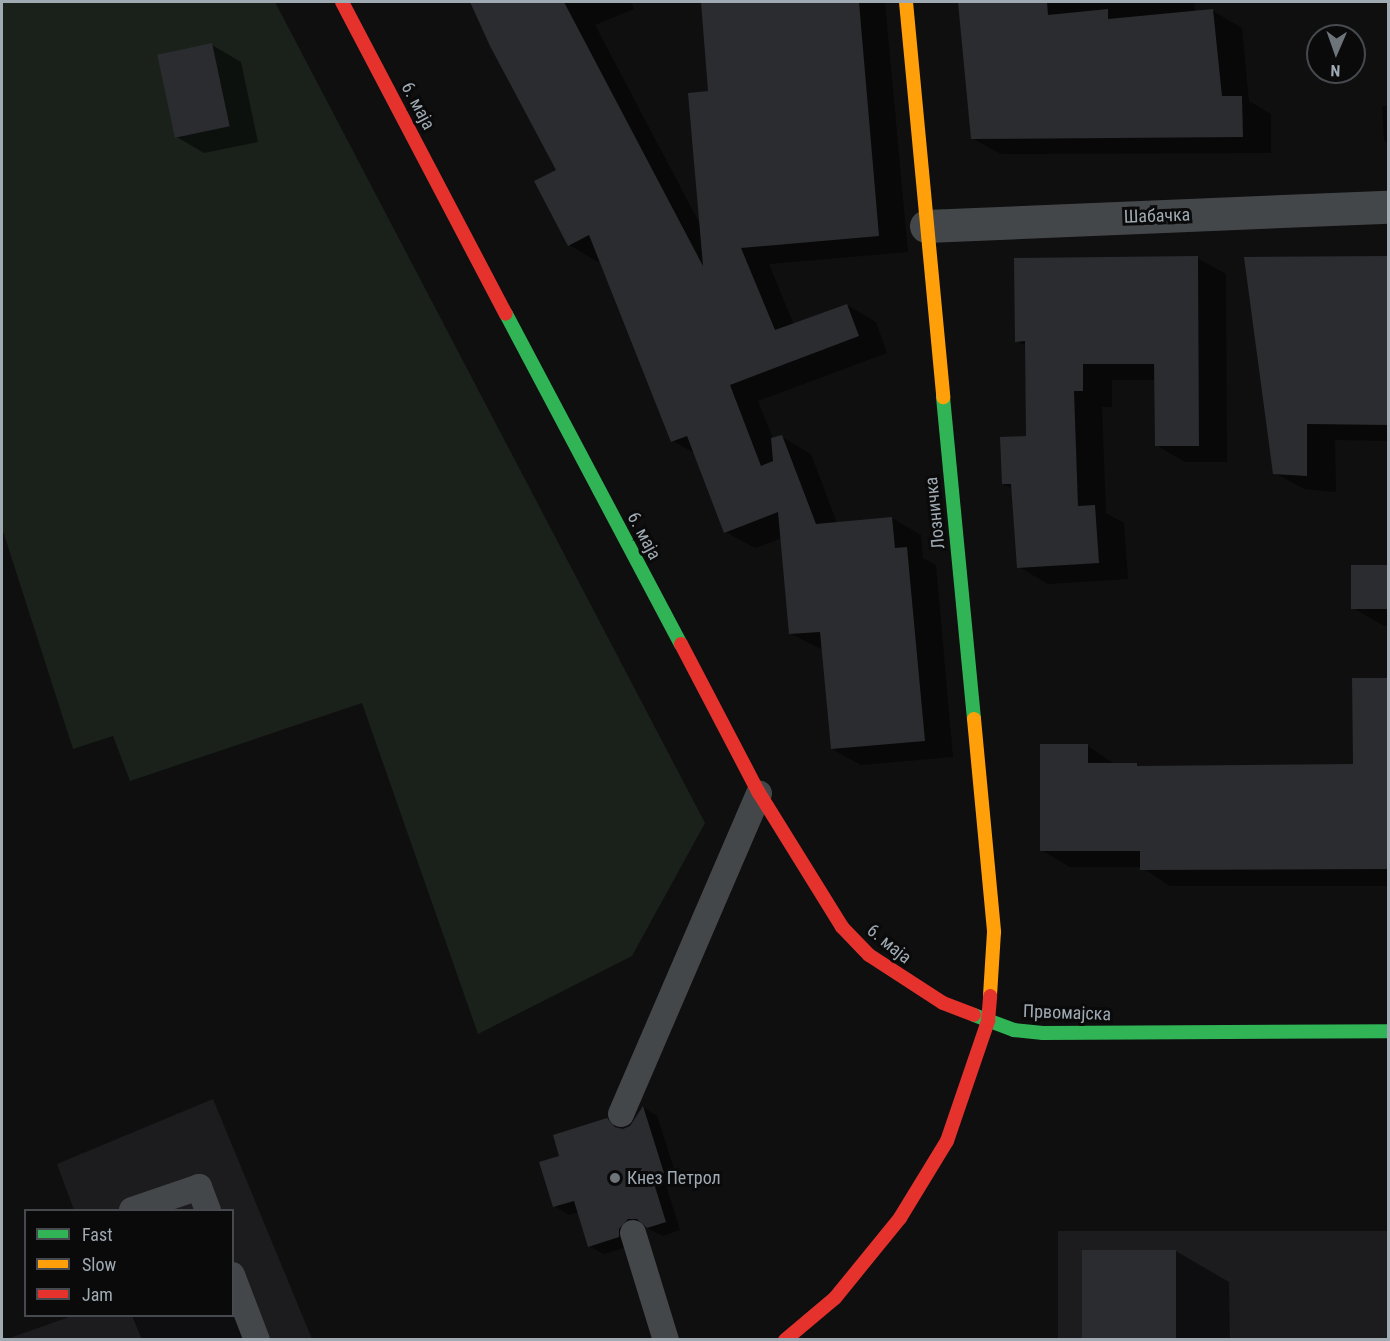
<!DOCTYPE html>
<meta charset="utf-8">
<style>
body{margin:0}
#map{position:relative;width:1390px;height:1341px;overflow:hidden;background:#0f0f10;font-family:"Roboto Condensed",sans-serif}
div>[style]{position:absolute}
.built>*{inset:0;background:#1c1c1e;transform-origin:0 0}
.green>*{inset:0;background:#1a201a}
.shadow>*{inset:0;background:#0007}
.building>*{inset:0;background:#2b2c2f;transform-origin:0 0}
.lane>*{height:26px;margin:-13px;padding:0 13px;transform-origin:13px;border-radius:13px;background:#444749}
.street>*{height:33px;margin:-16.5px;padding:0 16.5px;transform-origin:16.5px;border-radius:16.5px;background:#444749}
.fast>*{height:14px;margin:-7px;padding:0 7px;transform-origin:7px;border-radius:7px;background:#30b455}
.slow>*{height:14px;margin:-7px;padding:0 7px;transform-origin:7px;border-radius:7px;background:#ff9f0a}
.jam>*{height:14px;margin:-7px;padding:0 7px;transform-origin:7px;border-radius:7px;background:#e5322d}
.dots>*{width:16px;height:16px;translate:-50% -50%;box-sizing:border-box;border:3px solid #0a0a0b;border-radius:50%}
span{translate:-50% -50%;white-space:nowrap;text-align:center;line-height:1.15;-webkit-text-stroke:6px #0a0a0b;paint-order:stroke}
.street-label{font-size:18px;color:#9faab3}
.poi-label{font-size:18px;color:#9faab3}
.left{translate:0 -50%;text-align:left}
.frame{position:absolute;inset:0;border:3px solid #9faab3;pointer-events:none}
.legend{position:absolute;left:24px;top:1209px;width:210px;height:108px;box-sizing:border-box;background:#0a0a0b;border:2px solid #464a4e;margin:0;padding:8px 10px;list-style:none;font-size:18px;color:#9faab3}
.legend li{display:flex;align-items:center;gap:12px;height:30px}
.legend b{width:30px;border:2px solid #464a4e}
.north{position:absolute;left:1306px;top:24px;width:60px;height:60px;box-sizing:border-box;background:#0a0a0b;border:2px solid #464a4e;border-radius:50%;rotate:182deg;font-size:16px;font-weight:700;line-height:24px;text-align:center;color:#9faab3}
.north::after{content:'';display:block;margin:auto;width:21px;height:27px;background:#6d747a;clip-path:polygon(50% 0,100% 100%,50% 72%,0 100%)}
</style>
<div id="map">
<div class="built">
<div style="clip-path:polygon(213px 1099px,312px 1339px,4px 1340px,72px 1316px,232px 1316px,232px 1210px,74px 1210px,57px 1164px)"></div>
<div style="left:1388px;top:1231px;width:108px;height:330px;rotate:90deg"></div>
</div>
<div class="green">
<div style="clip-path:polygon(2px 2px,275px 2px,705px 823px,632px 956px,478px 1034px,362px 703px,130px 781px,113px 736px,73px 749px,2px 528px)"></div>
</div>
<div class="shadow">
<div style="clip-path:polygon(472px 2px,631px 2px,634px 9px,595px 25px,701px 226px,710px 92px,702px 2px,885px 2px,908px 252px,769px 264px,794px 325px,847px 305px,876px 322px,887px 353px,758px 401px,773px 439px,782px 437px,811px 454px,837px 523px,892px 518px,921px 535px,923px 558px,936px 565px,953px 757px,861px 765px,832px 749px,823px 650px,791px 634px,782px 538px,755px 548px,726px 532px,696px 454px,673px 441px,601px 260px,598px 262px,569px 245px,558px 171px,491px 45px)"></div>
<div style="clip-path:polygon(960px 2px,1194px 2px,1195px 12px,1213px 11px,1242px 28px,1249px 101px,1271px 114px,1271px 153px,1001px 154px,972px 138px)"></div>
<div style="clip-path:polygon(212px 45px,241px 62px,258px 142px,204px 153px,175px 136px)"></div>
<div style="clip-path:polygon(1382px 106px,1388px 106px,1388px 143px,1384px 140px)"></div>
<div style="clip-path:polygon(1388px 257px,1388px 441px,1335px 440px,1336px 492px,1304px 489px,1275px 473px)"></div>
<div style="clip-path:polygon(1197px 258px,1226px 274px,1227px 462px,1185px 462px,1156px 445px,1156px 380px,1112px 380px,1112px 407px,1102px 407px,1106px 513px,1124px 523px,1128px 579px,1048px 584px,1019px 567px,1013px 489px,1003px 484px,1027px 437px,1026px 346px,1016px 341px)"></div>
<div style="clip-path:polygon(1388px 567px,1388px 626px,1384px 626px,1355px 609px)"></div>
<div style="clip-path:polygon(1388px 680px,1388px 886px,1170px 886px,1141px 867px,1070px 867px,1041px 850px,1088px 746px,1116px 765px,1141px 767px,1354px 765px)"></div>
<div style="clip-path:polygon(644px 1108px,657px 1116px,678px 1181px,666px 1185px,680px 1230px,663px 1236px,643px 1226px,633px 1245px,604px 1254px,589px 1246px,579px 1212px,569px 1215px,554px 1206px,561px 1157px,607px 1120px,623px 1130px,631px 1127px)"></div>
<div style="clip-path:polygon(1176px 1251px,1229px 1282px,1230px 1340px,1084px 1340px)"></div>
<div style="clip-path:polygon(232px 1280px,251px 1291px,271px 1340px,142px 1340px,132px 1316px,232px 1316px)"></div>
</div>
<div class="building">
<div style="clip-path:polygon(470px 2px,564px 2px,703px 266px,688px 93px,708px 91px,701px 2px,859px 2px,879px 236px,741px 248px,775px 330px,847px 304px,859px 336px,730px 385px,761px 466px,773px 461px,771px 438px,782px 435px,816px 524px,892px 517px,895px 548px,907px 547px,925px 741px,831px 749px,820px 632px,789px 634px,778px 512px,724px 533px,687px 436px,671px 442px,589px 235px,568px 246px,534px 181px,556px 170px,490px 46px)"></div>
<div style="clip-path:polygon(958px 2px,1047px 2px,1048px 15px,1108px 9px,1108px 19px,1213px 9px,1222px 96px,1242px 96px,1243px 137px,971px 139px)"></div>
<div style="left:212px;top:43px;width:85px;height:56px;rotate:78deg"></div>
<div style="clip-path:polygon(1198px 256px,1199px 446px,1155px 446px,1154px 364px,1083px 364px,1083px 391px,1074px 391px,1078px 506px,1095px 505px,1099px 563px,1017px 568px,1011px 484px,1002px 484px,1000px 437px,1026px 436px,1025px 341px,1015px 342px,1014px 258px)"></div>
<div style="clip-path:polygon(1389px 256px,1389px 425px,1307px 424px,1307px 476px,1273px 474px,1244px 257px)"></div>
<div style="left:1389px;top:565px;width:44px;height:38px;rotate:90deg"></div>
<div style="clip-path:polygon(1352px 678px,1389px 678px,1389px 869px,1140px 870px,1140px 851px,1040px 851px,1040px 744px,1088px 744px,1088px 763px,1137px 763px,1137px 766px,1353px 764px)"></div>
<div style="clip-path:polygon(643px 1106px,664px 1173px,652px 1177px,666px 1222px,647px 1228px,637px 1219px,628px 1219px,619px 1229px,619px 1237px,588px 1247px,574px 1201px,553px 1207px,539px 1162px,559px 1156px,553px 1135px,607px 1118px,615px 1127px,623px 1129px,630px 1126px)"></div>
<div style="left:1082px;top:1250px;width:94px;height:90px"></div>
</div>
<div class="lane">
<div style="left:621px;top:1114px;width:349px;rotate:-66.7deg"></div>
<div style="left:132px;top:1210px;width:71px;rotate:-18.9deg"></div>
<div style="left:199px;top:1187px;width:25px;rotate:69deg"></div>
<div style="left:633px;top:1233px;width:112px;rotate:72.9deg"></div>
<div style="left:232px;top:1275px;width:70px;rotate:69deg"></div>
</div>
<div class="street">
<div style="left:926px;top:226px;width:462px;rotate:-2.4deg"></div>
</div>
<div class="fast">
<div style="left:506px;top:314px;width:374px;rotate:62.1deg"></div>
<div style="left:943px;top:397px;width:323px;rotate:84.5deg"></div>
<div style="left:974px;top:1015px;width:43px;rotate:20.6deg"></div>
<div style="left:1014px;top:1030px;width:29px;rotate:6deg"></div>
<div style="left:1043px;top:1033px;width:345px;rotate:-0.3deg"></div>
</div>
<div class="slow">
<div style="left:906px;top:2px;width:397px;rotate:84.6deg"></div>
<div style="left:974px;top:719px;width:214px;rotate:84.6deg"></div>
<div style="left:994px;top:932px;width:64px;rotate:93.6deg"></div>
</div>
<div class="jam">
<div style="left:342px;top:2px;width:352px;rotate:62.3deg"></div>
<div style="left:681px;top:644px;width:168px;rotate:62.4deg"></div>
<div style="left:759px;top:793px;width:158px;rotate:58.2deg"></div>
<div style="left:842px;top:927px;width:39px;rotate:46deg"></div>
<div style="left:869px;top:955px;width:88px;rotate:33deg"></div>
<div style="left:943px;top:1003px;width:33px;rotate:21deg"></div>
<div style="left:785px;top:1340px;width:65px;rotate:-40deg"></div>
<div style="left:835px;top:1298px;width:103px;rotate:-50.9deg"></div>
<div style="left:900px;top:1218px;width:90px;rotate:-58.6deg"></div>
<div style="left:947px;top:1141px;width:127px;rotate:-71.1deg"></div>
<div style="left:988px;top:1021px;width:25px;rotate:-85deg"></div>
</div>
<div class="dots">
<div style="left:615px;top:1178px;background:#6d747a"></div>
</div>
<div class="street-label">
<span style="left:418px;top:106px;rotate:62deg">6. маја</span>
<span style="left:1157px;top:216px;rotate:-2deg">Шабачка</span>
<span style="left:935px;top:513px;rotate:-96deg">Лозничка</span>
<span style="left:644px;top:536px;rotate:62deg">6. маја</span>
<span style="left:889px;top:944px;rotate:39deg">6. маја</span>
<span style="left:1067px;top:1013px;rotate:2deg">Првомајска</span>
</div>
<div class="poi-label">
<span class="left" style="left:627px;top:1178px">Кнез Петрол</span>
</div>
<div class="frame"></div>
<ul class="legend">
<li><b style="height:8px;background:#30b455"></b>Fast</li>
<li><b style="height:8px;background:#ff9f0a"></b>Slow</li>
<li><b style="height:8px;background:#e5322d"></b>Jam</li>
</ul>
<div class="north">N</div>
</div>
